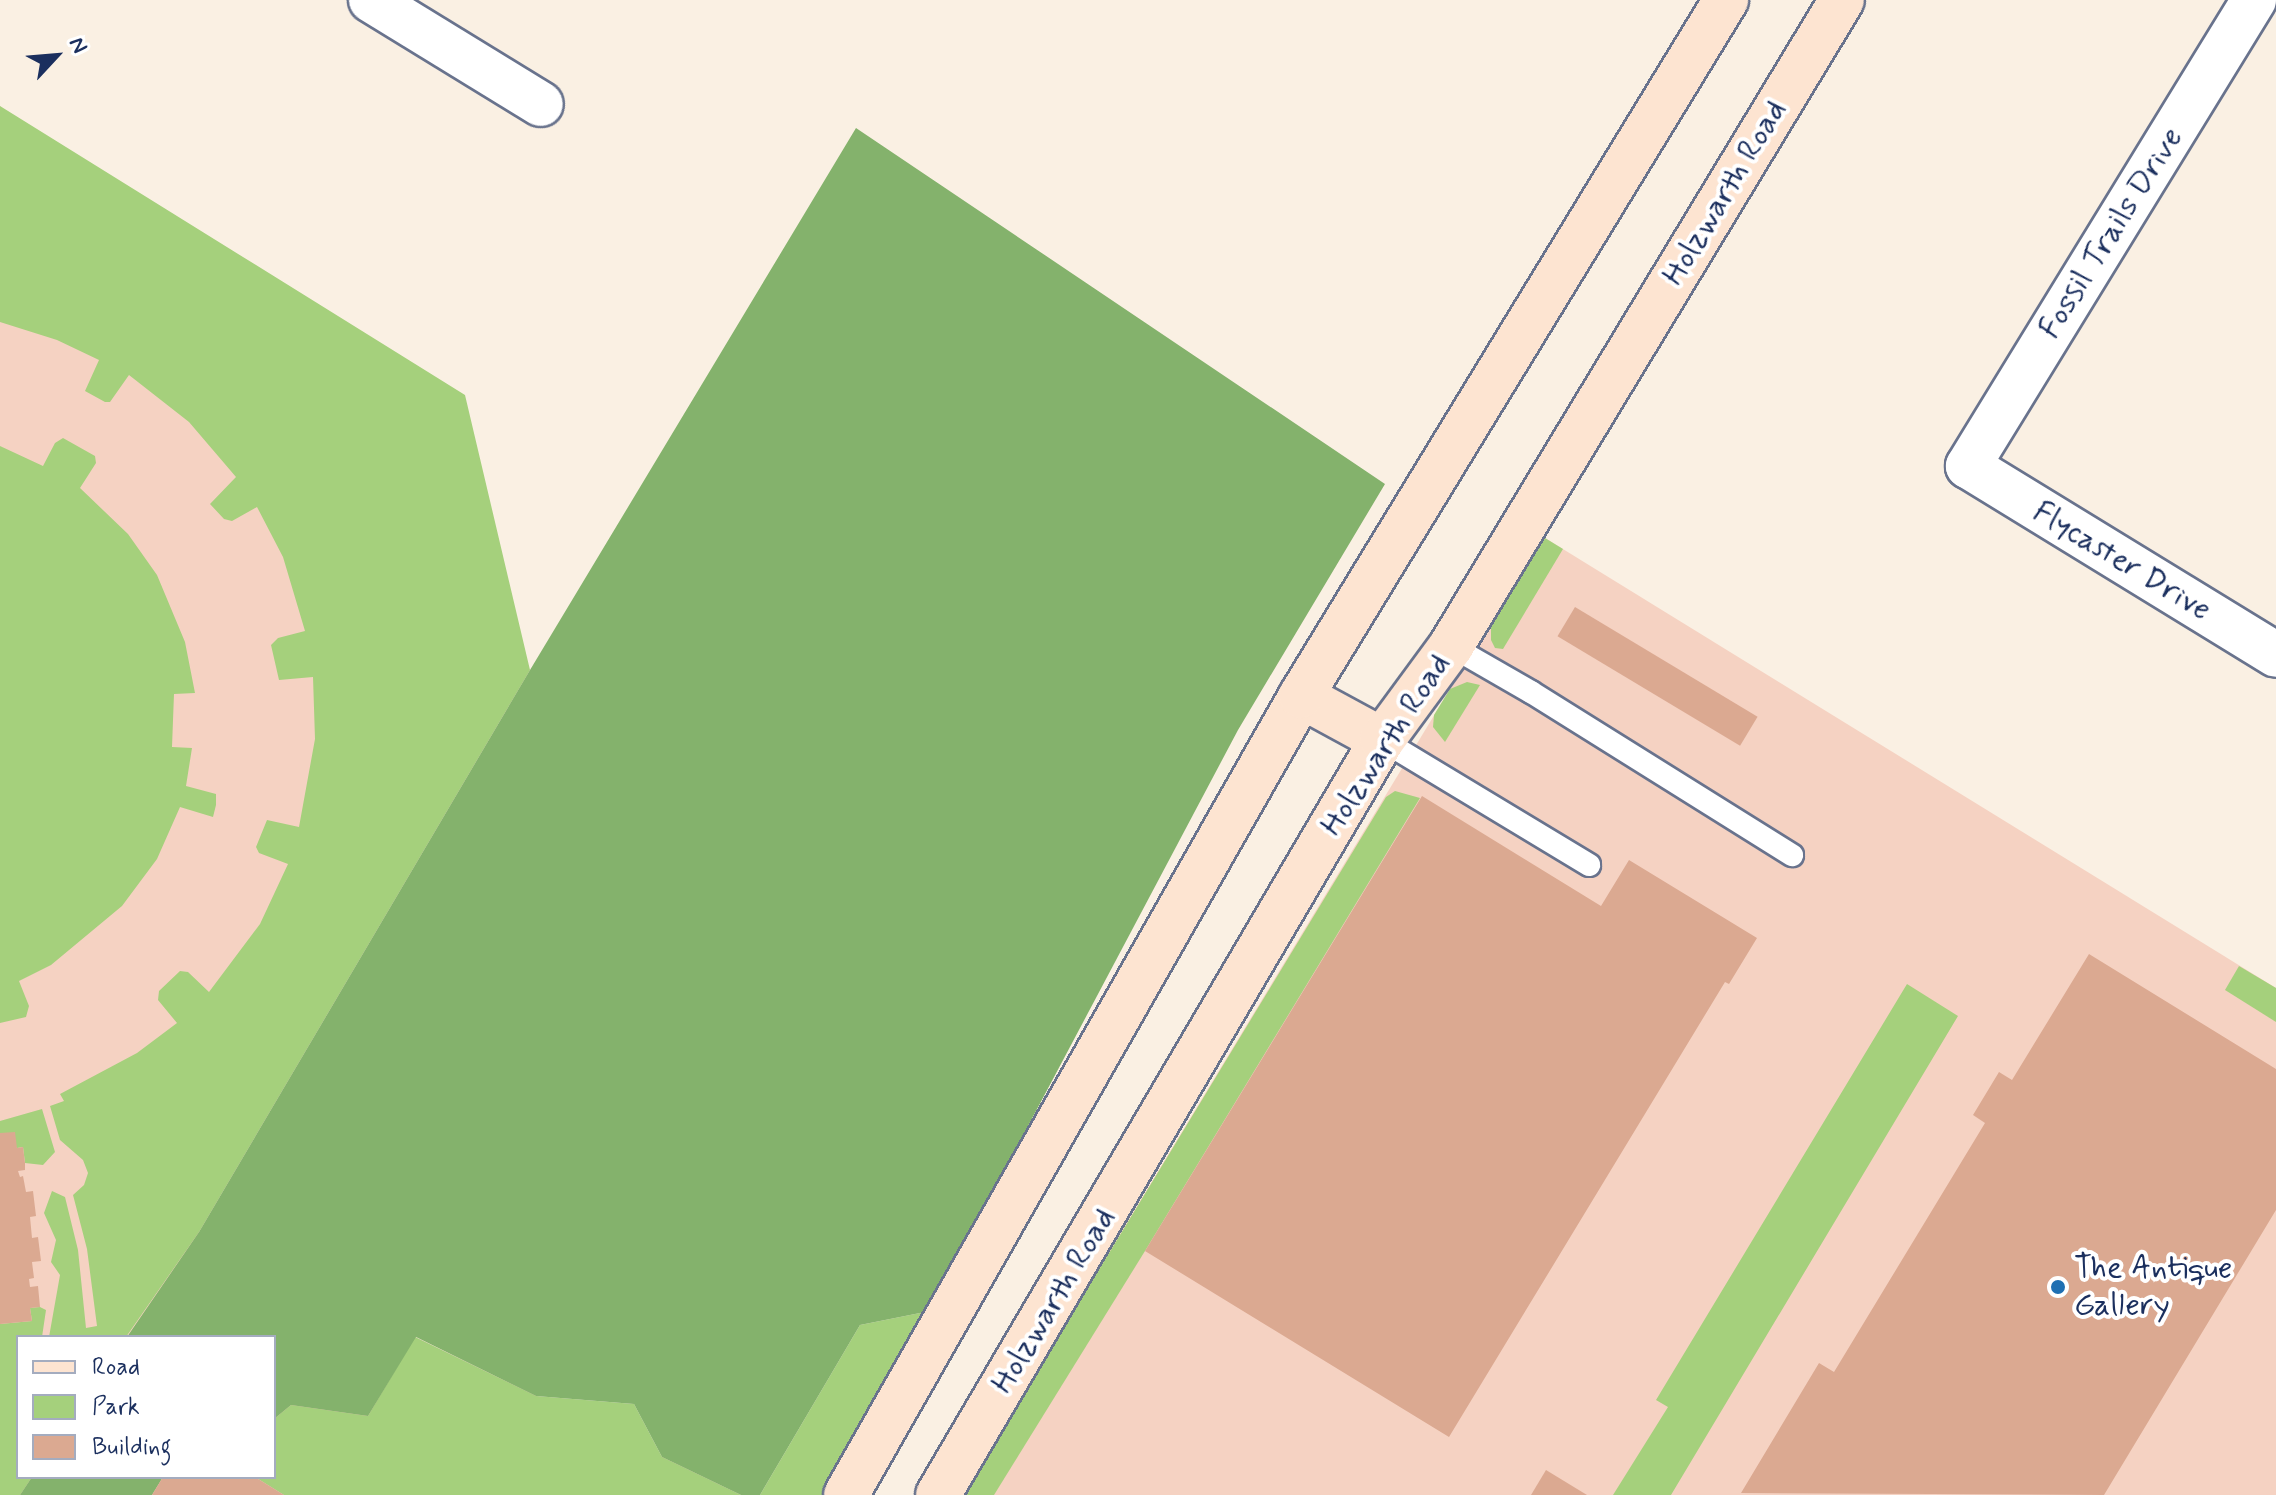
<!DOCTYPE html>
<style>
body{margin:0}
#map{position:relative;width:2276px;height:1495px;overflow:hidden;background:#faf0e3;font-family:Mynerve,sans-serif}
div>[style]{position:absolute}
.built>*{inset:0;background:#f5d2c2}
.green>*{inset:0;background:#a5d07c}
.forest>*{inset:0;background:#84b26c}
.building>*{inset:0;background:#dba991;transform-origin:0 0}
.roads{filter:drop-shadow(2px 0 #69738d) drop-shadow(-2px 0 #69738d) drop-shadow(0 2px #69738d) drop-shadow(0 -2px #69738d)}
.lane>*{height:22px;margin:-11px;padding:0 11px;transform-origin:11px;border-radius:11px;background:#fff}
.street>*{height:44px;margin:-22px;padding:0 22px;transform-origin:22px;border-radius:22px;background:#fff}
.secondary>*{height:44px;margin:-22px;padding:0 22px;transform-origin:22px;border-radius:22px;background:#fde4d1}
.dots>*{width:22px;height:22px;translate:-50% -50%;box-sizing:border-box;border:4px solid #fff;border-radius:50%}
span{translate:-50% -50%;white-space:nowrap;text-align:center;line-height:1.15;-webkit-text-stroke:8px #fff;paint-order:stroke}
.street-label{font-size:32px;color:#1b2f5e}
.poi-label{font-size:32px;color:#1b2f5e}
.left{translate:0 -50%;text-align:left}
.legend{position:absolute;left:16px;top:1335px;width:260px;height:144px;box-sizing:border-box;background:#fff;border:2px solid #a4acbf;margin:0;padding:10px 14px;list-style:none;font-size:24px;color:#1b2f5e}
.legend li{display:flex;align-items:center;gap:16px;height:40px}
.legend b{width:40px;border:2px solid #a4acbf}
.north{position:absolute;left:16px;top:16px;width:80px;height:80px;-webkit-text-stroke:6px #fff;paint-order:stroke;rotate:64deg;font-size:22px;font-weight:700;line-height:32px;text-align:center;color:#1b2f5e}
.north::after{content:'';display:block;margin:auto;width:28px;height:36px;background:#1b2f5e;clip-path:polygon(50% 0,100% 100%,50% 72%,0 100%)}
</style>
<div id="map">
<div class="built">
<div style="clip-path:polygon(evenodd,0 106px,530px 670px,199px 1232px,741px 1495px,0 1495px,0 106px,18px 1337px,274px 1337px,274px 1477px,18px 1477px,18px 1337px)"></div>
<div style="clip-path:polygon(1545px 538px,2276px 988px,2276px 1495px,962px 1495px,1447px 694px)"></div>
</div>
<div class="green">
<div style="clip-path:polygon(0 106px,465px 395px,530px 670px,199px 1232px,126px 1337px,49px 1337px,60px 1275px,51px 1262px,56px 1240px,44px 1213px,52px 1191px,65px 1197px,78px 1250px,86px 1328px,97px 1326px,87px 1249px,73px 1195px,84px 1185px,88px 1173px,83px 1160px,60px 1140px,50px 1106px,64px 1101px,60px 1094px,137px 1053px,177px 1023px,158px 1000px,159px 991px,180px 971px,188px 972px,209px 992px,260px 924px,288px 864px,259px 853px,256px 847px,267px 820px,299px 827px,315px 739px,313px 677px,279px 680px,271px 645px,278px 638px,305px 631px,283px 557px,257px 507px,232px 521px,224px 519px,210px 504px,236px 477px,189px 422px,129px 375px,110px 402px,105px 402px,85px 391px,99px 360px,57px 340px,0 322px)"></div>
<div style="clip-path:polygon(63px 438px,95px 456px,96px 463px,80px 488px,128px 534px,157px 575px,185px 642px,195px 693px,174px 694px,172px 747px,192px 748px,186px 786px,216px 794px,216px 805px,213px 817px,180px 807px,157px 859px,122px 906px,51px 965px,19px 981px,29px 1006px,26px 1017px,0 1023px,0 446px,43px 466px,55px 443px)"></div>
<div style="clip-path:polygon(1545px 538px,1563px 549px,1503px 649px,1495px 648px,1491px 640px,1491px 624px)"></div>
<div style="clip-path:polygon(1467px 682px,1480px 685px,1445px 742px,1433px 727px,1434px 715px,1450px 689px)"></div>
<div style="clip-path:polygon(1395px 791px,1420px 798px,1145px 1251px,994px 1495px,962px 1495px,1386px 797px)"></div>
<div style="clip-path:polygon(2239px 966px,2276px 988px,2276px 1022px,2225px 990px)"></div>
<div style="clip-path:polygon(1907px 984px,1958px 1016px,1671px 1495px,1613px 1495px,1668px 1407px,1656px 1400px)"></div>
<div style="clip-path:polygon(42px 1109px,55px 1152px,43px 1165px,25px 1163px,23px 1147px,17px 1148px,0 1133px,0 1121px)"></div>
<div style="clip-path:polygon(40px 1307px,46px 1310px,42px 1337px,18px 1337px,18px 1477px,32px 1477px,20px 1495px,0 1495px,0 1324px,32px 1321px,30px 1308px)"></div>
<div style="clip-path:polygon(930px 1311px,825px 1495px,760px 1495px,860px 1325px)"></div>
<div style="clip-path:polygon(415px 1337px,536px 1396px,634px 1404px,662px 1457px,741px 1495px,284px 1495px,255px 1477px,274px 1477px,274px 1419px,291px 1405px,368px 1416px)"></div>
</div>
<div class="forest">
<div style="clip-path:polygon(856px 128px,1385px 484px,1238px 730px,930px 1311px,860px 1325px,760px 1495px,741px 1495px,662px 1457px,634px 1404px,536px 1396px,416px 1337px,368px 1416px,291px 1405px,274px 1419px,274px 1337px,127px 1337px,199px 1232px,530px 670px)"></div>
<div style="clip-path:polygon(32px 1477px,163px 1477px,152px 1495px,20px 1495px)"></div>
</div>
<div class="building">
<div style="left:1575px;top:607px;width:213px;height:34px;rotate:31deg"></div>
<div style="clip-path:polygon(1422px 796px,1601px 906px,1629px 860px,1757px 938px,1729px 984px,1725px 982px,1449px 1437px,1145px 1251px)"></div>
<div style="clip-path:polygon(2089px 954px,2276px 1069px,2276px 1210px,2104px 1495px,1741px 1493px,1819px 1363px,1834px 1372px,1985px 1123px,1973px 1115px,1999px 1072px,2012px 1080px)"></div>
<div style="clip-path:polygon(15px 1132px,17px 1148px,23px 1147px,25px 1163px,25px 1170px,18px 1171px,20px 1177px,23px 1176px,26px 1192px,33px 1191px,36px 1216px,30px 1217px,32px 1238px,38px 1237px,41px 1261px,32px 1262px,34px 1278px,29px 1279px,30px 1287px,38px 1286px,40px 1307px,30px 1308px,32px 1321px,0 1324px,0 1133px)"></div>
<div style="clip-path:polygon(1546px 1470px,1587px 1495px,1531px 1495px)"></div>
<div style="clip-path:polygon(163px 1477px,255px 1477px,284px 1495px,152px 1495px)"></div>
</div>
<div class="roads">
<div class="lane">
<div style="left:1451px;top:646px;width:92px;rotate:29.9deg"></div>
<div style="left:1531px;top:692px;width:308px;rotate:32deg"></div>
<div style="left:1382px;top:740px;width:242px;rotate:31.1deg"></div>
</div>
<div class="street">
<div style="left:371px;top:0;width:199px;rotate:31.5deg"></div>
<div style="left:2254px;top:0;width:547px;rotate:121.54deg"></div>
<div style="left:1968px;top:466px;width:361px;rotate:31.5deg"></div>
</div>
<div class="secondary">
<div style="left:1301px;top:696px;width:92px;rotate:28.5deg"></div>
<div style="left:846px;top:1495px;width:919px;rotate:-60.34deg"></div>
<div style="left:1301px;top:696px;width:816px;rotate:-58.59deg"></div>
<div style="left:938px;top:1495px;width:876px;rotate:-59.54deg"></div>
<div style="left:1382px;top:740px;width:117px;rotate:-53.7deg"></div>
<div style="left:1451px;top:646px;width:755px;rotate:-58.82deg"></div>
</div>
</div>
<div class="dots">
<div style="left:2058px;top:1287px;background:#1f6fb2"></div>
</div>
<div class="street-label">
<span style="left:1725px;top:193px;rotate:-59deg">Holzwarth Road</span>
<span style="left:2111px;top:233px;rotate:-58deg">Fossil Trails Drive</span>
<span style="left:2122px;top:561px;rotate:31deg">Flycaster Drive</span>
<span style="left:1386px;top:745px;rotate:-57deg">Holzwarth Road</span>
<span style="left:1054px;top:1301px;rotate:-59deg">Holzwarth Road</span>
</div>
<div class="poi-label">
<span class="left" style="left:2074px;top:1287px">The Antique<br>Gallery</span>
</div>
<ul class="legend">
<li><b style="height:10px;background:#fde4d1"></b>Road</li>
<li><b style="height:22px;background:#a5d07c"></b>Park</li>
<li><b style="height:22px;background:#dba991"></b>Building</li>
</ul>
<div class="north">N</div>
</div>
